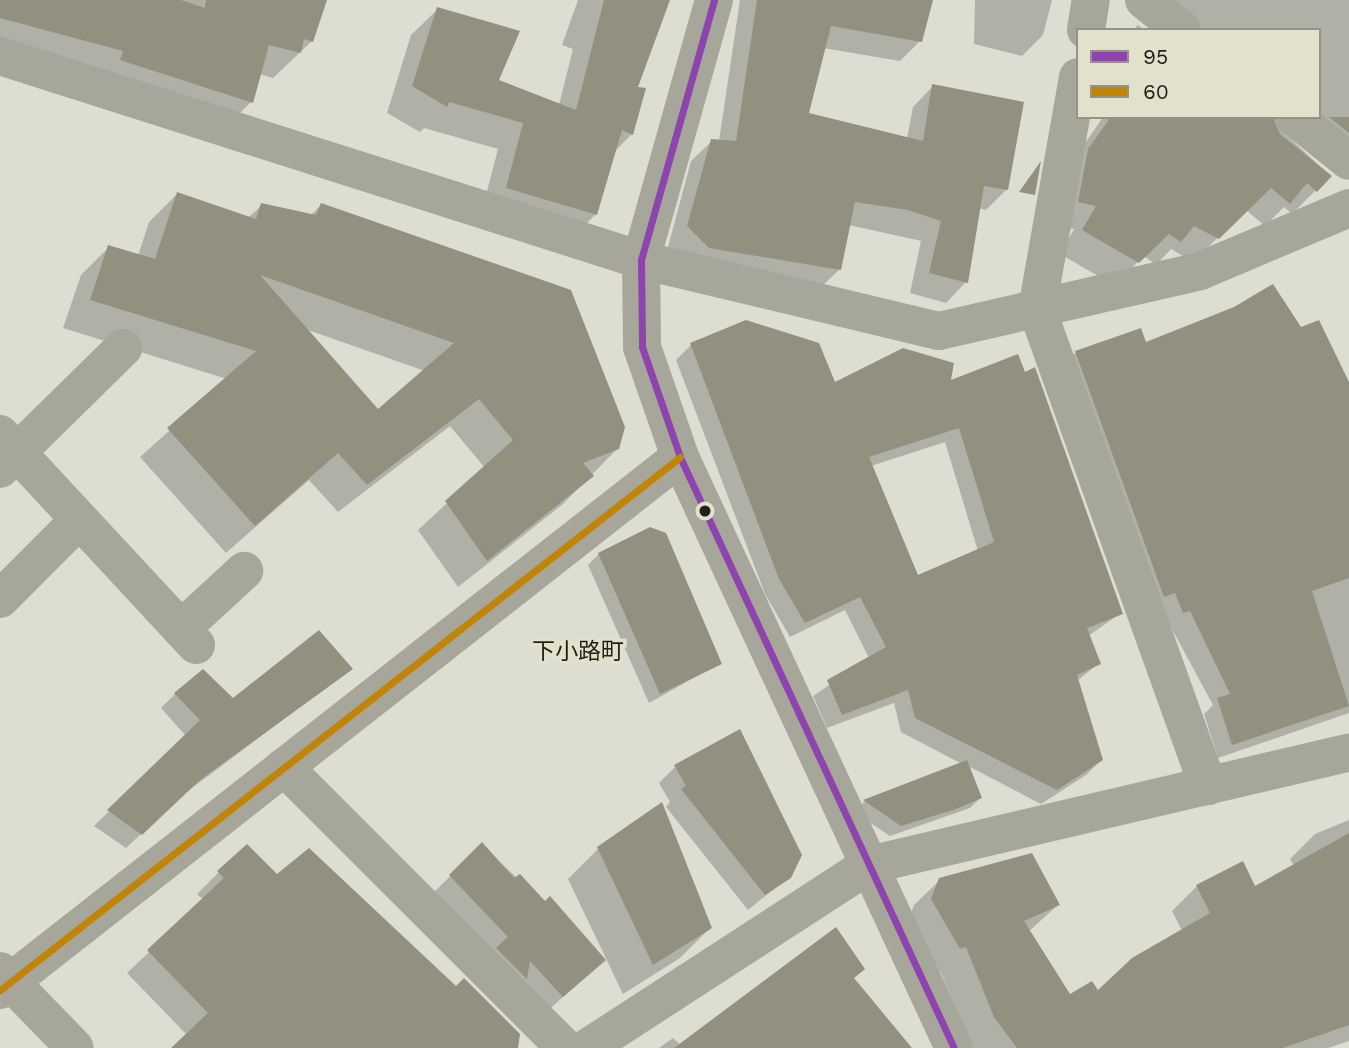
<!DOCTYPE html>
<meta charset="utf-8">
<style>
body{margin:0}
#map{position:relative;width:1349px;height:1048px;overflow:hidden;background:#ddddd1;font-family:"Work Sans","Noto Sans JP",sans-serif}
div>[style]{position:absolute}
.shadow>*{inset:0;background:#0003}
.building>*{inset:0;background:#92917f}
.street>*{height:38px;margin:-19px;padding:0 19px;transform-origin:19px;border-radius:19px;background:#a7a69b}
.secondary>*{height:38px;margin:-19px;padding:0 19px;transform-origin:19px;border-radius:19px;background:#a6a69a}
.bus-1>*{height:7px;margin:-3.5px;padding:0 3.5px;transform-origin:3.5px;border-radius:3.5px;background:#8e44ad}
.bus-2>*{height:7px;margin:-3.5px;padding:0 3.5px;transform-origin:3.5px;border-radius:3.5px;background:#c18406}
.dots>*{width:19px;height:19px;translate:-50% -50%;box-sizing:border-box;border:4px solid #e2e1cc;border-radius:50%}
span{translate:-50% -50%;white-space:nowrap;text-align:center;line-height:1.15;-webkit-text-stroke:7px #e2e1cc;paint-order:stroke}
.quarter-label{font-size:23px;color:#201f18}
.legend{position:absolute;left:1076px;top:28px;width:245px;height:91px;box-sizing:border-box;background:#e2e1cc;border:2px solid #949384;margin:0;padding:9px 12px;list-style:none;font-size:21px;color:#201f18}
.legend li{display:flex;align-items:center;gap:14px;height:35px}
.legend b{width:35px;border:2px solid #949384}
</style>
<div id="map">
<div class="shadow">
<div style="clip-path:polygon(0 0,325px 0,312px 41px,273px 78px,259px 74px,251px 102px,225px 128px,0 50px)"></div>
<div style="clip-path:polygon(578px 0,662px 0,636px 88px,632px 134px,614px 152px,596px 214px,570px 240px,481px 214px,498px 149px,424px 128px,420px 132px,387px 113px,411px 35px,438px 9px,497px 81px,559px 105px,573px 49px,562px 45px)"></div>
<div style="clip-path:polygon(740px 0,931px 0,920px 41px,900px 61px,823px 48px,807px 114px,907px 139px,913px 107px,933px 86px,1007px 189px,986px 210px,978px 208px,966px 282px,946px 303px,910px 293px,921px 241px,849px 225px,840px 269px,819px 289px,668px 247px,691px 161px,712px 141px,719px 141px)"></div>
<div style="clip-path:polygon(975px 0,1052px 0,1043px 35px,1022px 56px,974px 44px)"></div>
<div style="clip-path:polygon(1148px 0,1349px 0,1349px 169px,1272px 121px,1330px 176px,1292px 214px,1284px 207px,1265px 226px,1246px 210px,1193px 262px,1171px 249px,1156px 265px,1144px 256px,1114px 285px,1060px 254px,1074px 229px,1055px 226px,1064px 174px,1103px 117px,1319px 117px,1319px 30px,1164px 30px)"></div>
<div style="clip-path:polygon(1138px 25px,1144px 30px,1133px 30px)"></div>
<div style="clip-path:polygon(evenodd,177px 194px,248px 218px,262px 205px,310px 216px,321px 205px,618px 448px,563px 504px,458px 587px,418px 530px,485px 468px,450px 426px,338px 512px,309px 480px,226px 553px,140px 457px,227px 379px,63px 328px,81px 275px,109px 247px,138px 256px,149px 222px,177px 194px,305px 329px,425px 371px,378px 411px,305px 329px)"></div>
<div style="clip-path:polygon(1300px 329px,1349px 387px,1349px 713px,1218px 758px,1204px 714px,1213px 705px,1160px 607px,1061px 367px,1076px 352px)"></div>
<div style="clip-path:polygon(evenodd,691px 345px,834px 384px,949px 382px,1121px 613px,1088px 636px,1099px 663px,1077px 681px,1101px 760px,1086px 775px,1041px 804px,968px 766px,980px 798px,970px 808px,890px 836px,854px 812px,864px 802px,962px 764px,901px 732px,894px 703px,827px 728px,813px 696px,869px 658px,845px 610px,790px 637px,765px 594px,676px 360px,691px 345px,945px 442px,978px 551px,917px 577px,871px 466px,945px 442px)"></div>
<div style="clip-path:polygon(599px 554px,720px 663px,649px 703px,588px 565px)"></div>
<div style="clip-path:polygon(351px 669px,184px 794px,126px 848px,94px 826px,186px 736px,161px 708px,175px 694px,233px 700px)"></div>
<div style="clip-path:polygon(675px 767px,789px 877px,748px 910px,666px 807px,670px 802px,659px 783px)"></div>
<div style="clip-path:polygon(661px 805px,710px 928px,680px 958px,623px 994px,568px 879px,598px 849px)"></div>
<div style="clip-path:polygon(1349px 820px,1349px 1041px,1328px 1048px,973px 1048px,940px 971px,934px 973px,907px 925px,914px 905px,940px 880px,1058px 905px,1028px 932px,1069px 996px,1097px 993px,1182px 931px,1172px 911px,1197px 886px,1254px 888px,1294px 866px,1290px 859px,1315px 834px)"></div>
<div style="clip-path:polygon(482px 845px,604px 960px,543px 1015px,431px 895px)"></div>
<div style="clip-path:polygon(219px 872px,277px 876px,516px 1048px,174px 1048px,187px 1035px,127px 973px,204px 900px,197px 894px)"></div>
<div style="clip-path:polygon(863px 969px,853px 979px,893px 1048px,659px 1048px,673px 1038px,682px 1046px)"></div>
</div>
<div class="building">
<div style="clip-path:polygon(0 0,181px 0,205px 8px,206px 0,327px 0,313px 42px,304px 39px,301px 53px,269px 45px,253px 103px,120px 60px,123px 51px,0 18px)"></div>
<div style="clip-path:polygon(604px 0,670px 0,638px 87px,646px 88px,633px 135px,622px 130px,597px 215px,506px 188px,523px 123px,449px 102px,447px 107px,412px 86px,437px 7px,520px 31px,499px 80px,576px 110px)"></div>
<div style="clip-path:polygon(757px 0,933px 0,922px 42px,831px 26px,809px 113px,923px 141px,932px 84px,1024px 102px,1008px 190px,984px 186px,968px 283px,929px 273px,941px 221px,908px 210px,855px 202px,841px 270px,709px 248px,687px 226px,711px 139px,736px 141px)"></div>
<div style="clip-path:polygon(1111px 117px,1273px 117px,1280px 134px,1332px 176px,1317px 192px,1307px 183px,1290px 204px,1271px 188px,1219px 239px,1194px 226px,1181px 242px,1169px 234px,1139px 263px,1082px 230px,1096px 206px,1078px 202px,1088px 149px)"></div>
<div style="clip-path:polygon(1329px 117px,1349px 117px,1349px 133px)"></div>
<div style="clip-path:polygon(1041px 161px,1035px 195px,1019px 192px)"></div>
<div style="clip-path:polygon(evenodd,177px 192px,256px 219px,261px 203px,316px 215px,321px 203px,571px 290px,625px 427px,619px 449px,583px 463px,594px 476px,487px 561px,445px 501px,513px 440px,479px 399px,367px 485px,338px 453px,255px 526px,167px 428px,256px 351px,90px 300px,108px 245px,155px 259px,177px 192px,260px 275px,454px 343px,378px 409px,260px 275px)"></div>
<div style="clip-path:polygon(1273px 284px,1301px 327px,1319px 320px,1349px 382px,1349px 578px,1312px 591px,1349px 706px,1232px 745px,1217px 698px,1230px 694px,1190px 611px,1183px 613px,1175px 593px,1164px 597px,1075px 351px,1141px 328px,1146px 342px,1234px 307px)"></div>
<div style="clip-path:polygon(evenodd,746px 320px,819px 343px,835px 382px,903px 348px,954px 363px,951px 380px,1018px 354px,1025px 372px,1035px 367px,1123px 614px,1087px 628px,1101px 664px,1077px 675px,1103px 760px,1057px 790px,915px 718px,908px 690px,842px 715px,827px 680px,886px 647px,860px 597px,805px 623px,779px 579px,690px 343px,746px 320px,959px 428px,994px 542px,918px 575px,869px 457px,959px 428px)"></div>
<div style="clip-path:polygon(650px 527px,666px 533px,722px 664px,660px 694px,598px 553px)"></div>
<div style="clip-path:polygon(319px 630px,353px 669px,200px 780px,142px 835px,107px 810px,200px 720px,174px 693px,203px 669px,233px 698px)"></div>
<div style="clip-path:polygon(740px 729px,802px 855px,791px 878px,765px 895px,681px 789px,686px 786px,674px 765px)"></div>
<div style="clip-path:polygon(967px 760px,982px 798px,956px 809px,901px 826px,863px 800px)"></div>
<div style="clip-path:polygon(662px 802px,712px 928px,653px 965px,597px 847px)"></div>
<div style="clip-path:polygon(1349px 833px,1349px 1025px,1283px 1048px,1017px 1048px,994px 1017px,966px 947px,960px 949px,931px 899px,939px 878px,1032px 853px,1060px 905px,1024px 921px,1070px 994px,1092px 981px,1098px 990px,1132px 958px,1210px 913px,1196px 885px,1243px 861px,1255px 886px)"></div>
<div style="clip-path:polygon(482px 842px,514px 878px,520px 874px,545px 901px,550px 896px,606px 960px,563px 997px,530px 961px,527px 979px,496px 948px,508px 937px,449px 875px)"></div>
<div style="clip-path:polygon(247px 844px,277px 874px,309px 848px,456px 986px,464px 978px,520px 1034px,518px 1048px,171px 1048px,208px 1013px,147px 950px,224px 878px,217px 871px)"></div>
<div style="clip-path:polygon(836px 927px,865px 969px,854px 978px,912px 1048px,674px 1048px)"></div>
</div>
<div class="street">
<div style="left:714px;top:0;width:270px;rotate:105.7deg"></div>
<div style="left:641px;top:260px;width:87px;rotate:89.3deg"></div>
<div style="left:642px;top:347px;width:116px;rotate:70.9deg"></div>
<div style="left:680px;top:457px;width:651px;rotate:65.13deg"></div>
<div style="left:1144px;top:0;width:48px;rotate:38.3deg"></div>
<div style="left:1086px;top:30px;width:30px;rotate:-81deg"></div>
<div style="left:0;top:56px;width:673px;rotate:17.65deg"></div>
<div style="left:641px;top:260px;width:306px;rotate:13.4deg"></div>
<div style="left:939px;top:331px;width:268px;rotate:-12.9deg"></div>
<div style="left:1200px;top:271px;width:162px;rotate:-22.9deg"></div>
<div style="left:1078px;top:77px;width:236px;rotate:100deg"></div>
<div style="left:1037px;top:309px;width:507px;rotate:70.28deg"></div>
<div style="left:1294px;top:117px;width:70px;rotate:38.7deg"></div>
<div style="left:0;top:434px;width:288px;rotate:47.1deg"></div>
<div style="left:0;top:469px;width:173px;rotate:-44.5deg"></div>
<div style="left:0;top:599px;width:112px;rotate:-45deg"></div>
<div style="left:181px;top:629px;width:86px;rotate:-42.6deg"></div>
<div style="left:284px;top:767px;width:397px;rotate:45deg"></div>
<div style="left:0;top:990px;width:864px;rotate:-38.09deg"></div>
<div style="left:587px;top:1048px;width:336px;rotate:-33deg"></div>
<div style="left:869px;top:865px;width:493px;rotate:-13.2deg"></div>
</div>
<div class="secondary">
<div style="left:0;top:971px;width:107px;rotate:45.8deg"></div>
</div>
<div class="bus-1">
<div style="left:714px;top:0;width:270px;rotate:105.7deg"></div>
<div style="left:641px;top:260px;width:87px;rotate:89.3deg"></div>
<div style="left:642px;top:347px;width:116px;rotate:70.9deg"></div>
<div style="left:680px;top:457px;width:651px;rotate:65.13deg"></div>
</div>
<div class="bus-2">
<div style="left:0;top:990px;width:864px;rotate:-38.09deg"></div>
</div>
<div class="dots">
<div style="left:705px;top:511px;background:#201f18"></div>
</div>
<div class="quarter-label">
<span style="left:578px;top:652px">下小路町</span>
</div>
<ul class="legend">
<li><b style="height:9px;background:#8e44ad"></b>95</li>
<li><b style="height:9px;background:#c18406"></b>60</li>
</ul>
</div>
